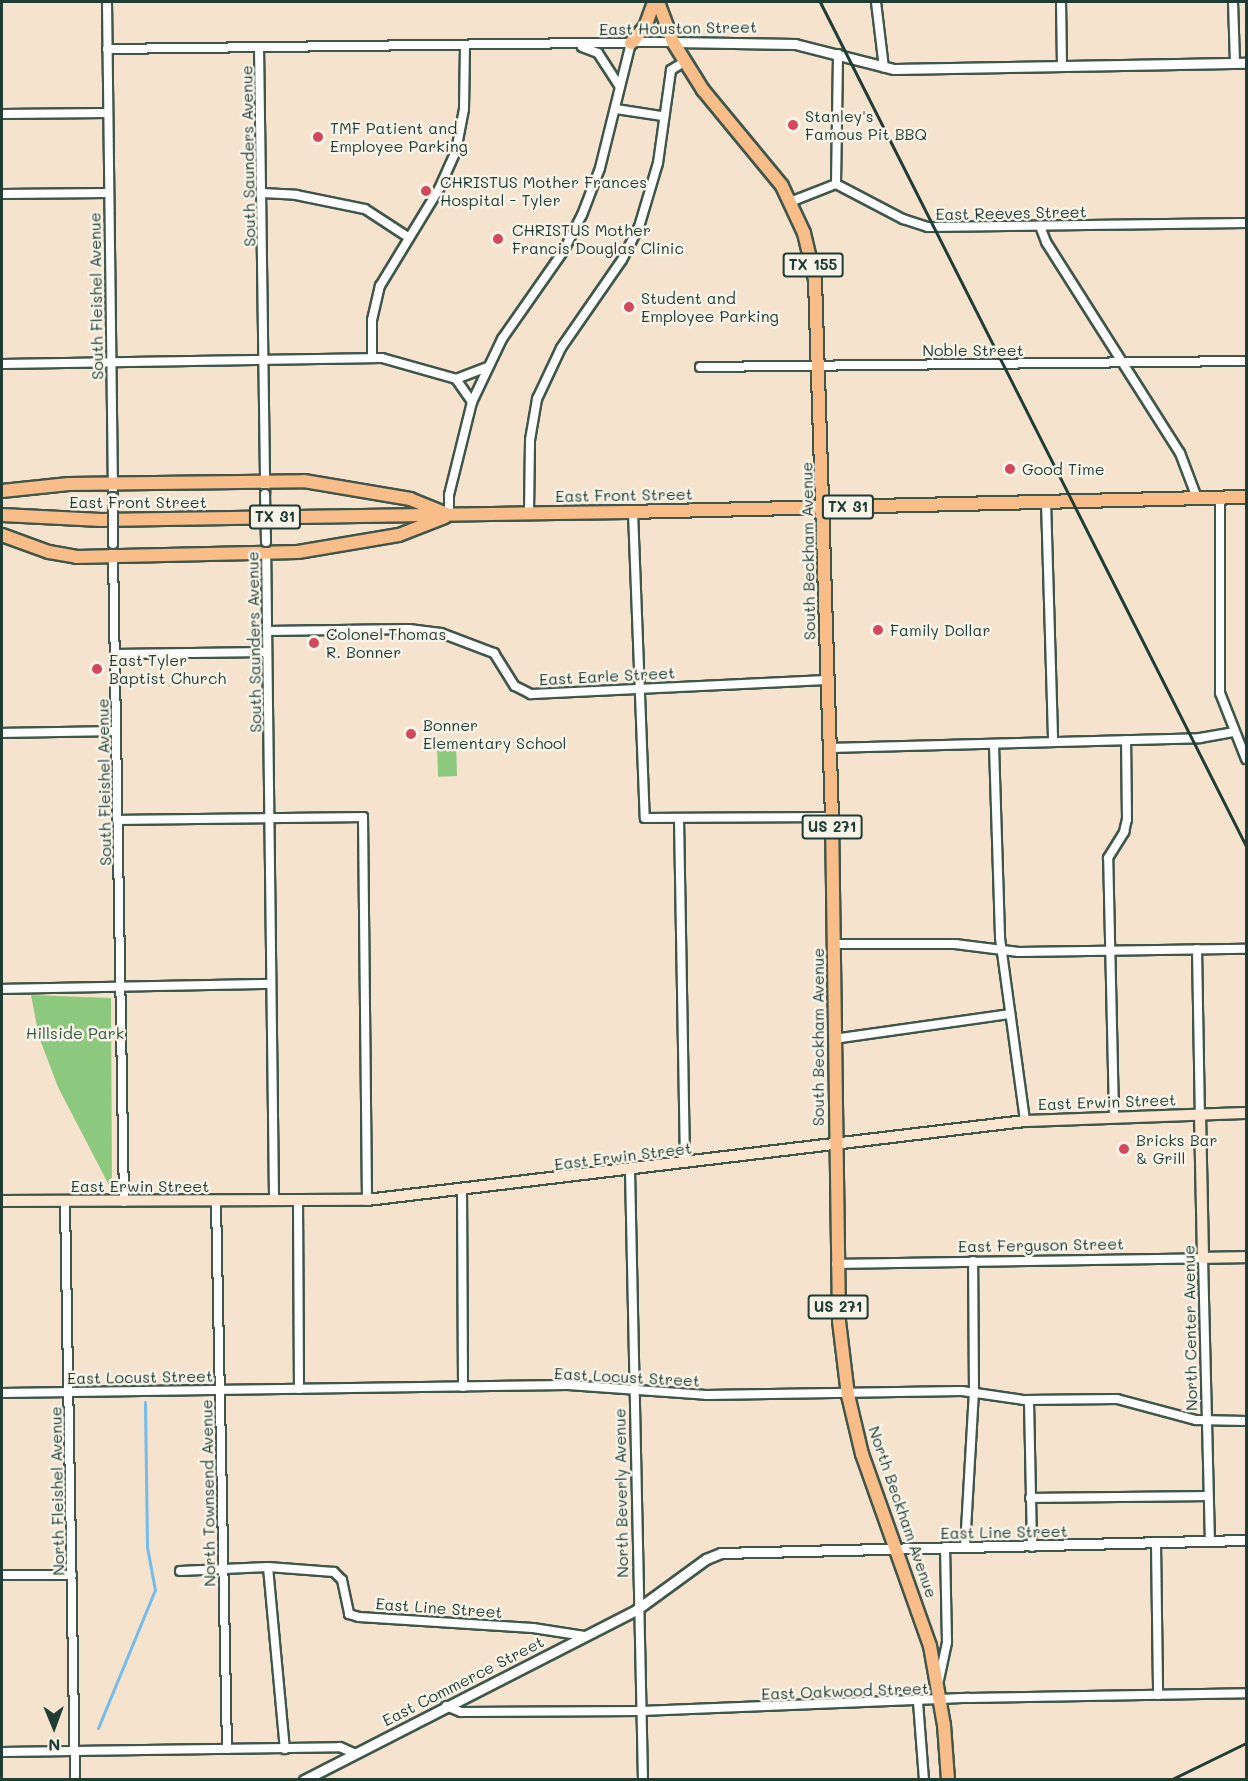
<!DOCTYPE html>
<style>
body{margin:0}
#map{position:relative;width:1248px;height:1781px;overflow:hidden;background:#f5e3cd;font-family:Mali,sans-serif}
div>[style]{position:absolute}
.green>*{inset:0;background:#8cc97f;transform-origin:0 0}
.stream>*{height:3px;margin:-1.5px;padding:0 1.5px;transform-origin:1.5px;border-radius:1.5px;background:#74bceb}
.roads{filter:drop-shadow(2px 0 #3f564b) drop-shadow(-2px 0 #3f564b) drop-shadow(0 2px #3f564b) drop-shadow(0 -2px #3f564b)}
.minor>*{height:8px;margin:-4px;padding:0 4px;transform-origin:4px;border-radius:4px;background:#fff}
.tertiary>*{height:9px;margin:-4.5px;padding:0 4.5px;transform-origin:4.5px;border-radius:4.5px;background:#fff}
.secondary>*{height:10px;margin:-5px;padding:0 5px;transform-origin:5px;border-radius:5px;background:#fce5cf}
.primary>*{height:12px;margin:-6px;padding:0 6px;transform-origin:6px;border-radius:6px;background:#f8bd88}
.rail>*{height:3px;margin:-1.5px;padding:0 1.5px;transform-origin:1.5px;border-radius:1.5px;background:#1f3d34}
.bridges{filter:drop-shadow(2px 0 #3f564b) drop-shadow(-2px 0 #3f564b) drop-shadow(0 2px #3f564b) drop-shadow(0 -2px #3f564b)}
.minor-bridge>*{height:8px;margin:-4px;padding:0 4px;transform-origin:4px;border-radius:4px;background:#fff}
.dots>*{width:16px;height:16px;translate:-50% -50%;box-sizing:border-box;border:3px solid #f7f3e8;border-radius:50%}
span{translate:-50% -50%;white-space:nowrap;text-align:center;line-height:1.15;-webkit-text-stroke:5px #f7f3e8;paint-order:stroke}
.shield-label span{padding:2px 4px;background:#f7f3e8;border:2px solid;border-radius:4px;-webkit-text-stroke-width:0}
.shield-label{font-size:15px;color:#1f3d34;font-weight:700}
.street-label{font-size:16px;color:#1f3d34}
.poi-label{font-size:16px;color:#1f3d34}
.left{translate:0 -50%;text-align:left}
.park-label{font-size:16px;color:#355943}
.frame{position:absolute;inset:0;border:3px solid #1f3d34;pointer-events:none}
.north{position:absolute;left:24px;top:1697px;width:60px;height:60px;-webkit-text-stroke:4px #f7f3e8;paint-order:stroke;rotate:179deg;font-size:16px;font-weight:700;line-height:24px;text-align:center;color:#1f3d34}
.north::after{content:'';display:block;margin:auto;width:21px;height:27px;background:#1f3d34;clip-path:polygon(50% 0,100% 100%,50% 72%,0 100%)}
</style>
<div id="map">
<div class="green">
<div style="left:456px;top:745px;width:31px;height:19px;rotate:88deg"></div>
<div style="clip-path:polygon(31px 995px,111px 998px,112px 1191px,58px 1087px,39px 1037px)"></div>
</div>
<div class="stream">
<div style="left:98px;top:1728px;width:149px;rotate:-67.6deg"></div>
<div style="left:155px;top:1590px;width:44px;rotate:-100.5deg"></div>
<div style="left:147px;top:1547px;width:145px;rotate:-90.8deg"></div>
</div>
<div class="roads">
<div class="minor">
<div style="left:107px;top:2px;width:495px;rotate:89.3deg"></div>
<div style="left:876px;top:2px;width:66px;rotate:83.1deg"></div>
<div style="left:1061px;top:2px;width:64px;rotate:89.1deg"></div>
<div style="left:1233px;top:2px;width:61px;rotate:88.1deg"></div>
<div style="left:259px;top:47px;width:447px;rotate:89.2deg"></div>
<div style="left:582px;top:47px;width:17px;rotate:21deg"></div>
<div style="left:598px;top:53px;width:40px;rotate:57.1deg"></div>
<div style="left:107px;top:49px;width:566px;rotate:-0.71deg"></div>
<div style="left:616px;top:109px;width:47px;rotate:8.7deg"></div>
<div style="left:2px;top:114px;width:105px;rotate:-0.5deg"></div>
<div style="left:836px;top:184px;width:130px;rotate:-89.1deg"></div>
<div style="left:262px;top:193px;width:34px;rotate:3deg"></div>
<div style="left:296px;top:195px;width:70px;rotate:11.5deg"></div>
<div style="left:365px;top:209px;width:51px;rotate:33.1deg"></div>
<div style="left:2px;top:194px;width:105px;rotate:-0.5deg"></div>
<div style="left:790px;top:202px;width:49px;rotate:-21.4deg"></div>
<div style="left:836px;top:184px;width:76px;rotate:27.6deg"></div>
<div style="left:903px;top:219px;width:26px;rotate:18deg"></div>
<div style="left:928px;top:227px;width:318px;rotate:-0.7deg"></div>
<div style="left:1040px;top:226px;width:17px;rotate:69deg"></div>
<div style="left:1046px;top:242px;width:250px;rotate:57.6deg"></div>
<div style="left:1180px;top:453px;width:48px;rotate:69.3deg"></div>
<div style="left:372px;top:358px;width:38px;rotate:-90deg"></div>
<div style="left:372px;top:320px;width:35px;rotate:-77deg"></div>
<div style="left:380px;top:286px;width:114px;rotate:-58.7deg"></div>
<div style="left:439px;top:189px;width:42px;rotate:-65.9deg"></div>
<div style="left:456px;top:151px;width:43px;rotate:-79.2deg"></div>
<div style="left:464px;top:109px;width:63px;rotate:-89.1deg"></div>
<div style="left:2px;top:364px;width:380px;rotate:-0.9deg"></div>
<div style="left:382px;top:358px;width:77px;rotate:15.8deg"></div>
<div style="left:456px;top:379px;width:33px;rotate:-21deg"></div>
<div style="left:700px;top:367px;width:546px;rotate:-0.63deg"></div>
<div style="left:456px;top:379px;width:28px;rotate:55deg"></div>
<div style="left:1220px;top:497px;width:196px;rotate:90deg"></div>
<div style="left:1220px;top:693px;width:71px;rotate:68.5deg"></div>
<div style="left:1046px;top:501px;width:241px;rotate:88.3deg"></div>
<div style="left:633px;top:512px;width:306px;rotate:87.8deg"></div>
<div style="left:645px;top:818px;width:187px;rotate:-0.3deg"></div>
<div style="left:529px;top:513px;width:73px;rotate:-89.2deg"></div>
<div style="left:530px;top:440px;width:42px;rotate:-80.3deg"></div>
<div style="left:537px;top:399px;width:56px;rotate:-64.8deg"></div>
<div style="left:561px;top:348px;width:107px;rotate:-55.3deg"></div>
<div style="left:622px;top:260px;width:37px;rotate:-63deg"></div>
<div style="left:639px;top:227px;width:67px;rotate:-73.5deg"></div>
<div style="left:658px;top:163px;width:94px;rotate:-82deg"></div>
<div style="left:671px;top:70px;width:15px;rotate:-32deg"></div>
<div style="left:449px;top:515px;width:20px;rotate:-90deg"></div>
<div style="left:449px;top:495px;width:96px;rotate:-76.1deg"></div>
<div style="left:472px;top:402px;width:70px;rotate:-64.5deg"></div>
<div style="left:502px;top:339px;width:108px;rotate:-55.1deg"></div>
<div style="left:564px;top:250px;width:39px;rotate:-63deg"></div>
<div style="left:582px;top:215px;width:50px;rotate:-69deg"></div>
<div style="left:600px;top:168px;width:129px;rotate:-76.1deg"></div>
<div style="left:266px;top:542px;width:658px;rotate:89.3deg"></div>
<div style="left:113px;top:552px;width:650px;rotate:89.03deg"></div>
<div style="left:267px;top:631px;width:142px;rotate:-0.8deg"></div>
<div style="left:409px;top:629px;width:32px;rotate:7deg"></div>
<div style="left:441px;top:633px;width:57px;rotate:20.7deg"></div>
<div style="left:494px;top:653px;width:39px;rotate:58deg"></div>
<div style="left:515px;top:686px;width:18px;rotate:27deg"></div>
<div style="left:531px;top:694px;width:297px;rotate:-2.7deg"></div>
<div style="left:115px;top:654px;width:152px;rotate:-0.8deg"></div>
<div style="left:2px;top:733px;width:114px;rotate:-1deg"></div>
<div style="left:994px;top:745px;width:193px;rotate:88.2deg"></div>
<div style="left:1000px;top:938px;width:185px;rotate:82.2deg"></div>
<div style="left:829px;top:748px;width:371px;rotate:-1.5deg"></div>
<div style="left:1200px;top:738px;width:35px;rotate:-10deg"></div>
<div style="left:679px;top:818px;width:345px;rotate:89deg"></div>
<div style="left:117px;top:820px;width:246px;rotate:-0.7deg"></div>
<div style="left:363px;top:817px;width:383px;rotate:89.4deg"></div>
<div style="left:834px;top:944px;width:121px"></div>
<div style="left:955px;top:944px;width:64px;rotate:7.2deg"></div>
<div style="left:1018px;top:952px;width:228px;rotate:-0.8deg"></div>
<div style="left:1197px;top:949px;width:165px;rotate:89deg"></div>
<div style="left:2px;top:989px;width:269px;rotate:-1.1deg"></div>
<div style="left:834px;top:1039px;width:178px;rotate:-8.1deg"></div>
<div style="left:1114px;top:1115px;width:257px;rotate:-91.3deg"></div>
<div style="left:1108px;top:858px;width:31px;rotate:-58deg"></div>
<div style="left:1124px;top:832px;width:13px;rotate:-77deg"></div>
<div style="left:1127px;top:819px;width:79px;rotate:-90.7deg"></div>
<div style="left:630px;top:1170px;width:610px;rotate:88.78deg"></div>
<div style="left:462px;top:1190px;width:197px;rotate:89.7deg"></div>
<div style="left:298px;top:1200px;width:189px;rotate:89.7deg"></div>
<div style="left:216px;top:1201px;width:548px;rotate:88.85deg"></div>
<div style="left:65px;top:1202px;width:578px;rotate:89.01deg"></div>
<div style="left:836px;top:1264px;width:367px;rotate:-0.9deg"></div>
<div style="left:1203px;top:1258px;width:284px;rotate:88.6deg"></div>
<div style="left:2px;top:1393px;width:566px;rotate:-0.81deg"></div>
<div style="left:568px;top:1385px;width:138px;rotate:4.1deg"></div>
<div style="left:706px;top:1395px;width:256px;rotate:-0.9deg"></div>
<div style="left:962px;top:1391px;width:63px;rotate:8.3deg"></div>
<div style="left:1024px;top:1400px;width:93px;rotate:-0.6deg"></div>
<div style="left:1117px;top:1399px;width:82px;rotate:14.9deg"></div>
<div style="left:1196px;top:1420px;width:50px;rotate:1.1deg"></div>
<div style="left:1029px;top:1401px;width:146px;rotate:88.8deg"></div>
<div style="left:1030px;top:1498px;width:178px;rotate:-0.6deg"></div>
<div style="left:1156px;top:1544px;width:151px;rotate:89.2deg"></div>
<div style="left:965px;top:1547px;width:155px;rotate:-86.7deg"></div>
<div style="left:974px;top:1392px;width:131px;rotate:-90.4deg"></div>
<div style="left:268px;top:1567px;width:183px;rotate:84.7deg"></div>
<div style="left:180px;top:1571px;width:88px;rotate:-2.6deg"></div>
<div style="left:268px;top:1567px;width:66px;rotate:4.3deg"></div>
<div style="left:334px;top:1572px;width:11px;rotate:45deg"></div>
<div style="left:342px;top:1580px;width:35px;rotate:78deg"></div>
<div style="left:349px;top:1614px;width:10px;rotate:17deg"></div>
<div style="left:359px;top:1617px;width:174px;rotate:3.6deg"></div>
<div style="left:533px;top:1628px;width:52px;rotate:8.9deg"></div>
<div style="left:2px;top:1575px;width:70px"></div>
<div style="left:939px;top:1680px;width:39px;rotate:-78deg"></div>
<div style="left:947px;top:1642px;width:95px;rotate:-91.2deg"></div>
<div style="left:918px;top:1702px;width:78px;rotate:85.6deg"></div>
<div style="left:446px;top:1706px;width:16px;rotate:22deg"></div>
<div style="left:461px;top:1712px;width:180px;rotate:-0.3deg"></div>
<div style="left:641px;top:1711px;width:328px;rotate:-2.3deg"></div>
<div style="left:969px;top:1698px;width:277px;rotate:-1deg"></div>
<div style="left:2px;top:1752px;width:338px;rotate:-0.8deg"></div>
<div style="left:340px;top:1747px;width:17px;rotate:24deg"></div>
</div>
<div class="tertiary">
<div style="left:673px;top:42px;width:122px;rotate:0.9deg"></div>
<div style="left:795px;top:44px;width:102px;rotate:14.2deg"></div>
<div style="left:894px;top:69px;width:352px;rotate:-1deg"></div>
<div style="left:304px;top:1780px;width:373px;rotate:-27.1deg"></div>
<div style="left:636px;top:1610px;width:87px;rotate:-36.1deg"></div>
<div style="left:706px;top:1559px;width:16px;rotate:-22deg"></div>
<div style="left:721px;top:1553px;width:525px;rotate:-1.42deg"></div>
</div>
<div class="secondary">
<div style="left:1200px;top:1114px;width:144px;rotate:88.8deg"></div>
<div style="left:1203px;top:1258px;width:43px;rotate:-1.3deg"></div>
<div style="left:2px;top:1201px;width:365px;rotate:-0.2deg"></div>
<div style="left:367px;top:1200px;width:663px;rotate:-6.85deg"></div>
<div style="left:1025px;top:1121px;width:221px;rotate:-2.1deg"></div>
</div>
<div class="primary">
<div style="left:658px;top:2px;width:43px;rotate:69.4deg"></div>
<div style="left:673px;top:42px;width:57px;rotate:58deg"></div>
<div style="left:703px;top:90px;width:124px;rotate:50.5deg"></div>
<div style="left:782px;top:186px;width:52px;rotate:64.9deg"></div>
<div style="left:804px;top:233px;width:48px;rotate:76.8deg"></div>
<div style="left:815px;top:280px;width:537px;rotate:88.19deg"></div>
<div style="left:832px;top:817px;width:504px;rotate:89.2deg"></div>
<div style="left:839px;top:1321px;width:75px;rotate:83.1deg"></div>
<div style="left:848px;top:1395px;width:61px;rotate:76.7deg"></div>
<div style="left:862px;top:1454px;width:204px;rotate:70.5deg"></div>
<div style="left:930px;top:1646px;width:80px;rotate:80deg"></div>
<div style="left:944px;top:1725px;width:55px;rotate:85.8deg"></div>
<div style="left:631px;top:43px;width:21px;rotate:-49deg"></div>
<div style="left:645px;top:27px;width:27px;rotate:-70deg"></div>
<div style="left:2px;top:491px;width:67px;rotate:-6deg"></div>
<div style="left:69px;top:484px;width:235px;rotate:-0.7deg"></div>
<div style="left:304px;top:481px;width:108px;rotate:9.6deg"></div>
<div style="left:410px;top:499px;width:38px;rotate:22deg"></div>
<div style="left:2px;top:515px;width:99px;rotate:2.9deg"></div>
<div style="left:101px;top:520px;width:527px;rotate:-0.87deg"></div>
<div style="left:628px;top:512px;width:618px;rotate:-1.39deg"></div>
<div style="left:2px;top:535px;width:50px;rotate:19.9deg"></div>
<div style="left:49px;top:552px;width:27px;rotate:10deg"></div>
<div style="left:76px;top:557px;width:222px;rotate:-1.3deg"></div>
<div style="left:298px;top:552px;width:102px;rotate:-9.6deg"></div>
<div style="left:399px;top:535px;width:49px;rotate:-21.4deg"></div>
</div>
</div>
<div class="rail">
<div style="left:820px;top:2px;width:945px;rotate:63.22deg"></div>
<div style="left:1170px;top:1780px;width:85px;rotate:-26deg"></div>
</div>
<div class="bridges">
<div class="minor-bridge">
<div style="left:265px;top:494px;width:48px;rotate:88.8deg"></div>
<div style="left:113px;top:497px;width:47px;rotate:90deg"></div>
</div>
</div>
<div class="dots">
<div style="left:793px;top:125px;background:#d1495b"></div>
<div style="left:318px;top:137px;background:#d1495b"></div>
<div style="left:426px;top:191px;background:#d1495b"></div>
<div style="left:498px;top:239px;background:#d1495b"></div>
<div style="left:629px;top:307px;background:#d1495b"></div>
<div style="left:1010px;top:469px;background:#d1495b"></div>
<div style="left:878px;top:630px;background:#d1495b"></div>
<div style="left:314px;top:643px;background:#d1495b"></div>
<div style="left:97px;top:669px;background:#d1495b"></div>
<div style="left:411px;top:734px;background:#d1495b"></div>
<div style="left:1124px;top:1149px;background:#d1495b"></div>
</div>
<div class="shield-label">
<span style="left:813px;top:265px">TX 155</span>
<span style="left:848px;top:507px">TX 31</span>
<span style="left:275px;top:517px">TX 31</span>
<span style="left:832px;top:827px">US 271</span>
<span style="left:838px;top:1307px">US 271</span>
</div>
<div class="street-label">
<span style="left:678px;top:28px;rotate:-1deg">East Houston Street</span>
<span style="left:248px;top:156px;rotate:-91deg">South Saunders Avenue</span>
<span style="left:1011px;top:213px;rotate:-1deg">East Reeves Street</span>
<span style="left:96px;top:296px;rotate:-91deg">South Fleishel Avenue</span>
<span style="left:973px;top:350px">Noble Street</span>
<span style="left:624px;top:495px;rotate:-1deg">East Front Street</span>
<span style="left:138px;top:502px">East Front Street</span>
<span style="left:808px;top:551px;rotate:-91deg">South Beckham Avenue</span>
<span style="left:254px;top:642px;rotate:-91deg">South Saunders Avenue</span>
<span style="left:607px;top:676px;rotate:-3deg">East Earle Street</span>
<span style="left:104px;top:782px;rotate:-91deg">South Fleishel Avenue</span>
<span style="left:818px;top:1037px;rotate:-90deg">South Beckham Avenue</span>
<span style="left:1107px;top:1102px;rotate:-2deg">East Erwin Street</span>
<span style="left:623px;top:1156px;rotate:-7deg">East Erwin Street</span>
<span style="left:140px;top:1186px">East Erwin Street</span>
<span style="left:1041px;top:1245px;rotate:-1deg">East Ferguson Street</span>
<span style="left:1190px;top:1328px;rotate:-91deg">North Center Avenue</span>
<span style="left:140px;top:1377px;rotate:-1deg">East Locust Street</span>
<span style="left:627px;top:1377px;rotate:3deg">East Locust Street</span>
<span style="left:57px;top:1491px;rotate:-91deg">North Fleishel Avenue</span>
<span style="left:208px;top:1493px;rotate:-91deg">North Townsend Avenue</span>
<span style="left:621px;top:1493px;rotate:-91deg">North Beverly Avenue</span>
<span style="left:903px;top:1512px;rotate:71deg">North Beckham Avenue</span>
<span style="left:1004px;top:1532px;rotate:-1deg">East Line Street</span>
<span style="left:439px;top:1608px;rotate:4deg">East Line Street</span>
<span style="left:463px;top:1681px;rotate:-27deg">East Commerce Street</span>
<span style="left:845px;top:1691px;rotate:-2deg">East Oakwood Street</span>
</div>
<div class="poi-label">
<span class="left" style="left:805px;top:125px">Stanley's<br>Famous Pit BBQ</span>
<span class="left" style="left:330px;top:137px">TMF Patient and<br>Employee Parking</span>
<span class="left" style="left:440px;top:191px">CHRISTUS Mother Frances<br>Hospital - Tyler</span>
<span class="left" style="left:512px;top:239px">CHRISTUS Mother<br>Francis Douglas Clinic</span>
<span class="left" style="left:641px;top:307px">Student and<br>Employee Parking</span>
<span class="left" style="left:1022px;top:469px">Good Time</span>
<span class="left" style="left:890px;top:630px">Family Dollar</span>
<span class="left" style="left:326px;top:643px">Colonel Thomas<br>R. Bonner</span>
<span class="left" style="left:109px;top:669px">East Tyler<br>Baptist Church</span>
<span class="left" style="left:423px;top:734px">Bonner<br>Elementary School</span>
<span class="left" style="left:1136px;top:1149px">Bricks Bar<br>&amp; Grill</span>
</div>
<div class="park-label">
<span style="left:75px;top:1033px">Hillside Park</span>
</div>
<div class="frame"></div>
<div class="north">N</div>
</div>
